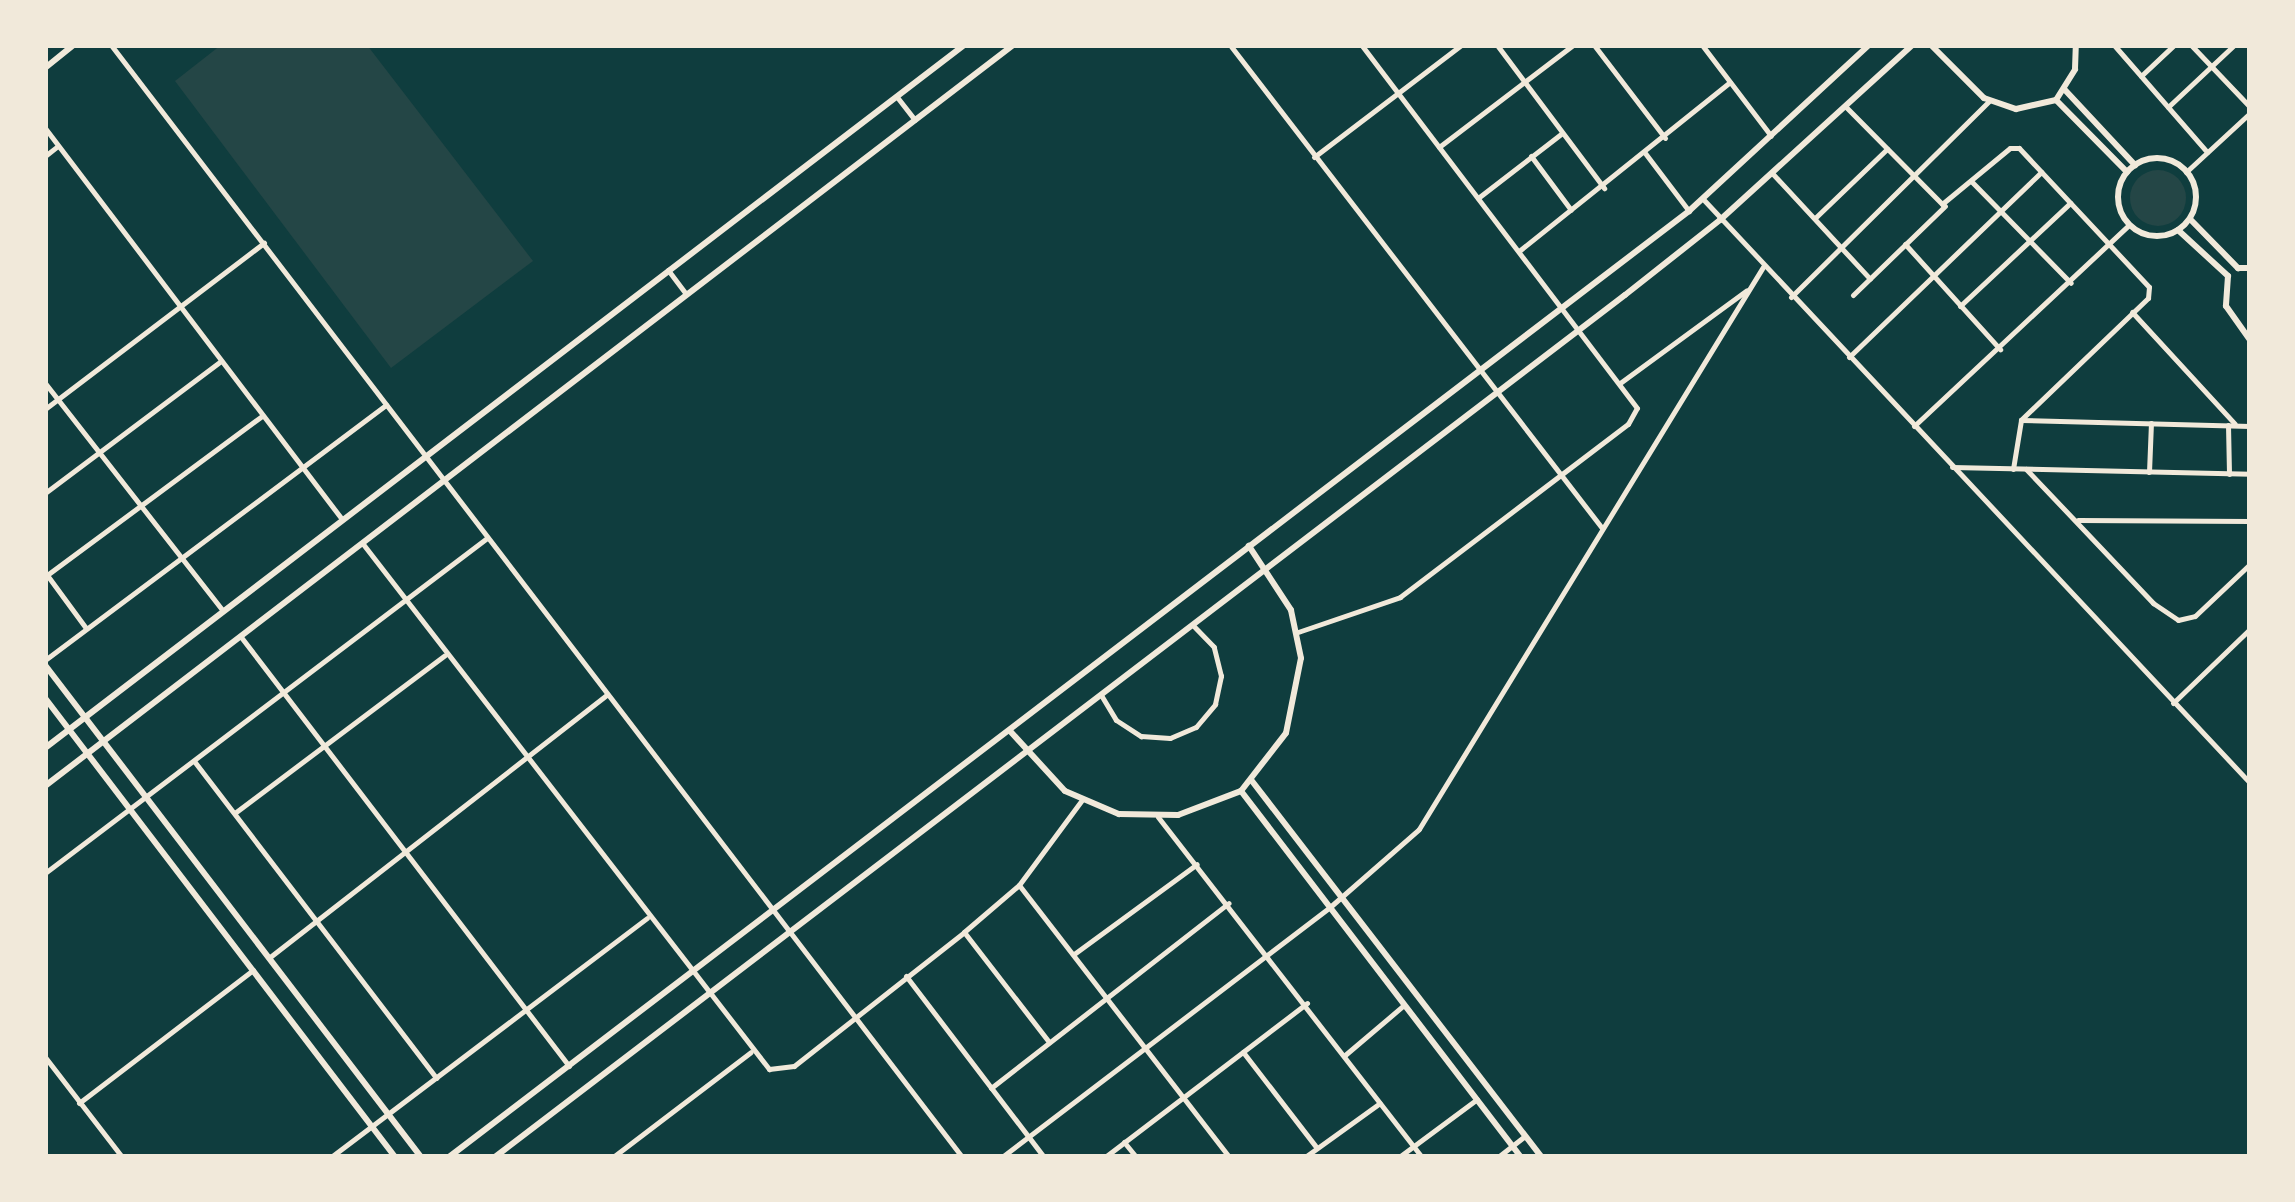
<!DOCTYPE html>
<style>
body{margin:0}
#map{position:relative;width:2295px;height:1202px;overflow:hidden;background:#0f3d3e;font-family:Raleway,sans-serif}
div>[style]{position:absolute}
.green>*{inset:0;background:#244646}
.round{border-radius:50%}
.minor>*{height:5px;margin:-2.5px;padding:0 2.5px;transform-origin:2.5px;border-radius:2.5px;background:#f1e9da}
.tertiary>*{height:6px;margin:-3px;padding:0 3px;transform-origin:3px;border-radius:3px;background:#f1e9da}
.tertiary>.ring{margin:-3px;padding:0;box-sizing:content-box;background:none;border:6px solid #f1e9da;border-radius:50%}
.secondary>*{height:6px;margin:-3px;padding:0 3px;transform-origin:3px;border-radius:3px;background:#f1e9da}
span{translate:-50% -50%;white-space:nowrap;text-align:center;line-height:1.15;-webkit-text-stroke:8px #f1e9da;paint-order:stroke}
.frame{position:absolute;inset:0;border:48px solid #f1e9da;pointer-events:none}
</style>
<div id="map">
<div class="green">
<div style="clip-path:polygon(221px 45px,367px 45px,533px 261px,391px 368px,175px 81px)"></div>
<div class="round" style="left:2130px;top:170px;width:56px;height:56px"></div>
</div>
<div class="minor">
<div style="left:111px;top:45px;width:1400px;rotate:52.57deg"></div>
<div style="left:1230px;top:45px;width:610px;rotate:52.4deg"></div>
<div style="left:1497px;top:45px;width:179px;rotate:53.2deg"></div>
<div style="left:1594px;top:45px;width:117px;rotate:52.6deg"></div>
<div style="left:1702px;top:45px;width:114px;rotate:52.8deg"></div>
<div style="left:2114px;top:45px;width:142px;rotate:49deg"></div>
<div style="left:2191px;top:45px;width:86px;rotate:46.4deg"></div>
<div style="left:2141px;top:76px;width:45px;rotate:-43.2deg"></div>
<div style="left:897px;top:97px;width:29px;rotate:52deg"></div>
<div style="left:1845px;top:106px;width:138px;rotate:45.3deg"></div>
<div style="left:1942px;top:204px;width:88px;rotate:-39.5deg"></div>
<div style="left:2010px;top:148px;width:9px"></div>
<div style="left:2019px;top:148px;width:190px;rotate:46.9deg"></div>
<div style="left:2149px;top:287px;width:11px;rotate:95deg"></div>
<div style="left:2148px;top:298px;width:176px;rotate:136.2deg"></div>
<div style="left:2168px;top:107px;width:91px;rotate:-43.2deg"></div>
<div style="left:45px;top:128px;width:491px;rotate:52.8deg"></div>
<div style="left:1439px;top:147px;width:168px;rotate:-37.3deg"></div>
<div style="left:1645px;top:153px;width:73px;rotate:52.8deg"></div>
<div style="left:45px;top:156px;width:16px;rotate:-38deg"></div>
<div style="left:1531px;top:156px;width:67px;rotate:53.5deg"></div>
<div style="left:1314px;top:157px;width:185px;rotate:-37.3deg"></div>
<div style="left:2186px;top:172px;width:87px;rotate:-42.7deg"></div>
<div style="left:1772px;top:173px;width:144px;rotate:47.2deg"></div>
<div style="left:1972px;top:182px;width:141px;rotate:45.6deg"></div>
<div style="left:1478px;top:198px;width:106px;rotate:-37.7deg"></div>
<div style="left:1703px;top:199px;width:800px;rotate:46.87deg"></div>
<div style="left:1815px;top:218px;width:100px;rotate:-43.8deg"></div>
<div style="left:1905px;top:244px;width:142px;rotate:47.9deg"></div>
<div style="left:1519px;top:251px;width:270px;rotate:-38.7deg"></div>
<div style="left:668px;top:270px;width:30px;rotate:53deg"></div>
<div style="left:1853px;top:295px;width:128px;rotate:-44.1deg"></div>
<div style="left:1791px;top:297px;width:279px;rotate:-44.7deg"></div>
<div style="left:1960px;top:306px;width:151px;rotate:-43.1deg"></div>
<div style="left:2132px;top:312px;width:152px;rotate:47.4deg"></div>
<div style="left:1849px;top:357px;width:267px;rotate:-43.9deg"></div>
<div style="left:45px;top:383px;width:289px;rotate:52deg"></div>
<div style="left:1620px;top:383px;width:157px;rotate:-36.2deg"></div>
<div style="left:45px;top:409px;width:275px;rotate:-37.2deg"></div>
<div style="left:2228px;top:425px;width:49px;rotate:88.8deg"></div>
<div style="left:1914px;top:426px;width:294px;rotate:-43.1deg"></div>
<div style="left:1952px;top:467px;width:298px;rotate:1.3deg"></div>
<div style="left:2013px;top:469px;width:50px;rotate:-80.7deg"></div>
<div style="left:2021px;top:420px;width:229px;rotate:1.5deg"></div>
<div style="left:2026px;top:469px;width:185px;rotate:46.5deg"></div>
<div style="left:2153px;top:603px;width:30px;rotate:34deg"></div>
<div style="left:2178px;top:620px;width:17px;rotate:-13deg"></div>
<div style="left:2195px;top:616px;width:76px;rotate:-43.4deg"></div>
<div style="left:2149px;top:472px;width:49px;rotate:-87.7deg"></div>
<div style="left:45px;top:493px;width:220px;rotate:-36.9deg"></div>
<div style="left:2078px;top:520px;width:172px;rotate:0.3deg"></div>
<div style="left:363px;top:544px;width:664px;rotate:52.28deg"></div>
<div style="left:769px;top:1069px;width:25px;rotate:-7deg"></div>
<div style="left:794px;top:1066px;width:216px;rotate:-38.2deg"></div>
<div style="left:964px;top:932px;width:72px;rotate:-40.5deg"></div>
<div style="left:1019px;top:885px;width:106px;rotate:-53.5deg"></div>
<div style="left:47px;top:575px;width:267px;rotate:-36.5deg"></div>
<div style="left:47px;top:575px;width:66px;rotate:53.7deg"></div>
<div style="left:1298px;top:632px;width:108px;rotate:-18.9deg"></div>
<div style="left:1400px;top:597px;width:286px;rotate:-37.2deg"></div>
<div style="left:1628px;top:424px;width:18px;rotate:-61deg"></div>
<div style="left:1637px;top:408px;width:456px;rotate:-127.2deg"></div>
<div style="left:241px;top:637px;width:540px;rotate:52.6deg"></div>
<div style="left:45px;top:660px;width:426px;rotate:-36.8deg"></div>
<div style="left:1101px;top:695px;width:29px;rotate:59deg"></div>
<div style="left:1116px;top:720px;width:30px;rotate:33deg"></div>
<div style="left:1141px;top:736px;width:29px;rotate:4deg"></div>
<div style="left:1170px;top:738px;width:28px;rotate:-23deg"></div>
<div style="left:1196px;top:727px;width:30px;rotate:-50deg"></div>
<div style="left:1215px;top:704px;width:29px;rotate:-78deg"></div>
<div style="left:1221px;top:676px;width:30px;rotate:-104deg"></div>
<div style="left:1214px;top:647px;width:29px;rotate:-134deg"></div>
<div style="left:2173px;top:703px;width:107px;rotate:-43.9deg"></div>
<div style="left:194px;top:761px;width:399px;rotate:52.6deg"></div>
<div style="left:236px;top:812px;width:261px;rotate:-36.9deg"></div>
<div style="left:1158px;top:817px;width:430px;rotate:52.2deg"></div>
<div style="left:45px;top:873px;width:555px;rotate:-37.16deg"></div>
<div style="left:1019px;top:885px;width:344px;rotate:52.3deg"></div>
<div style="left:964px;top:932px;width:139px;rotate:52.3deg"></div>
<div style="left:1074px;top:954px;width:152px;rotate:-36.2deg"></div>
<div style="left:270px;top:957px;width:426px;rotate:-37.9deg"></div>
<div style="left:906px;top:976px;width:228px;rotate:52.7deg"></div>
<div style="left:1243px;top:1052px;width:121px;rotate:52.4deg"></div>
<div style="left:1345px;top:1055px;width:77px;rotate:-40.3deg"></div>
<div style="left:45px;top:1057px;width:126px;rotate:52.4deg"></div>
<div style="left:991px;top:1088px;width:301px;rotate:-37.9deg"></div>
<div style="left:79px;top:1103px;width:219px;rotate:-37.4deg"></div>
<div style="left:1124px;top:1142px;width:19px;rotate:51deg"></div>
<div style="left:331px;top:1157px;width:396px;rotate:-37.1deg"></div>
<div style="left:613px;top:1157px;width:173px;rotate:-37.3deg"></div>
<div style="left:1002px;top:1157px;width:412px;rotate:-37.3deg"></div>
<div style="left:1330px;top:907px;width:118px;rotate:-41.2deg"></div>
<div style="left:1419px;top:829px;width:659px;rotate:-58.53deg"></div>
<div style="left:1105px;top:1157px;width:254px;rotate:-37.3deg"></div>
<div style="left:1305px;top:1157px;width:92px;rotate:-35.8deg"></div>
<div style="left:1399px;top:1157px;width:97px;rotate:-36.6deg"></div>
<div style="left:1498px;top:1157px;width:34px;rotate:-38deg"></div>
</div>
<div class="tertiary">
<div style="left:1931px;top:45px;width:75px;rotate:45deg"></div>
<div style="left:1984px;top:98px;width:34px;rotate:19deg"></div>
<div style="left:2016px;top:109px;width:41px;rotate:-12.7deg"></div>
<div style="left:2056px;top:100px;width:36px;rotate:-58deg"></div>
<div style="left:2075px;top:69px;width:24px;rotate:-88deg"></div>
<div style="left:2065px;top:90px;width:103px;rotate:47deg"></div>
<div style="left:2056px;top:100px;width:101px;rotate:45.4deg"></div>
<div class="ring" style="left:2118px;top:158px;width:72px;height:72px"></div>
<div style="left:2190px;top:219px;width:69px;rotate:45.6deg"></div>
<div style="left:2238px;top:268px;width:12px"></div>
<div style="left:2178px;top:230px;width:68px;rotate:42.6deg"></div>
<div style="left:2228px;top:276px;width:30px;rotate:94deg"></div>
<div style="left:2226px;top:306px;width:42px;rotate:54.8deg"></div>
<div style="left:1010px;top:731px;width:81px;rotate:47.5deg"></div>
<div style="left:1065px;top:791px;width:59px;rotate:23.1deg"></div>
<div style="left:1119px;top:814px;width:59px;rotate:1deg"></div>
<div style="left:1178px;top:815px;width:67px;rotate:-20.9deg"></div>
<div style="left:1241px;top:791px;width:73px;rotate:-52.2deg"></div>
<div style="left:1286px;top:733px;width:76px;rotate:-78.7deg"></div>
<div style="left:1301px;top:658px;width:49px;rotate:-101.8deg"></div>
<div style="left:1291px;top:610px;width:77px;rotate:-123.3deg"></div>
<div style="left:45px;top:748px;width:1157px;rotate:-37.41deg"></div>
<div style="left:1252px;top:781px;width:475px;rotate:52.4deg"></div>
<div style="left:45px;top:786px;width:1219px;rotate:-37.43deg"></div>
<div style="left:1241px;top:791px;width:461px;rotate:52.6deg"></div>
<div style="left:449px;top:1157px;width:1560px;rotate:-37.34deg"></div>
<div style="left:1689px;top:211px;width:245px;rotate:-42.7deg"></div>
<div style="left:495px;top:1157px;width:1421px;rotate:-37.34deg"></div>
<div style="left:1625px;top:295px;width:121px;rotate:-38.3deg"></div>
<div style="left:1720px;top:220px;width:260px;rotate:-42.3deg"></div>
</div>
<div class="secondary">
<div style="left:45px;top:68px;width:36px;rotate:-39deg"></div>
<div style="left:45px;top:665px;width:619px;rotate:52.61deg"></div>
<div style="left:45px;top:698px;width:577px;rotate:52.67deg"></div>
</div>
<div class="frame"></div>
</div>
